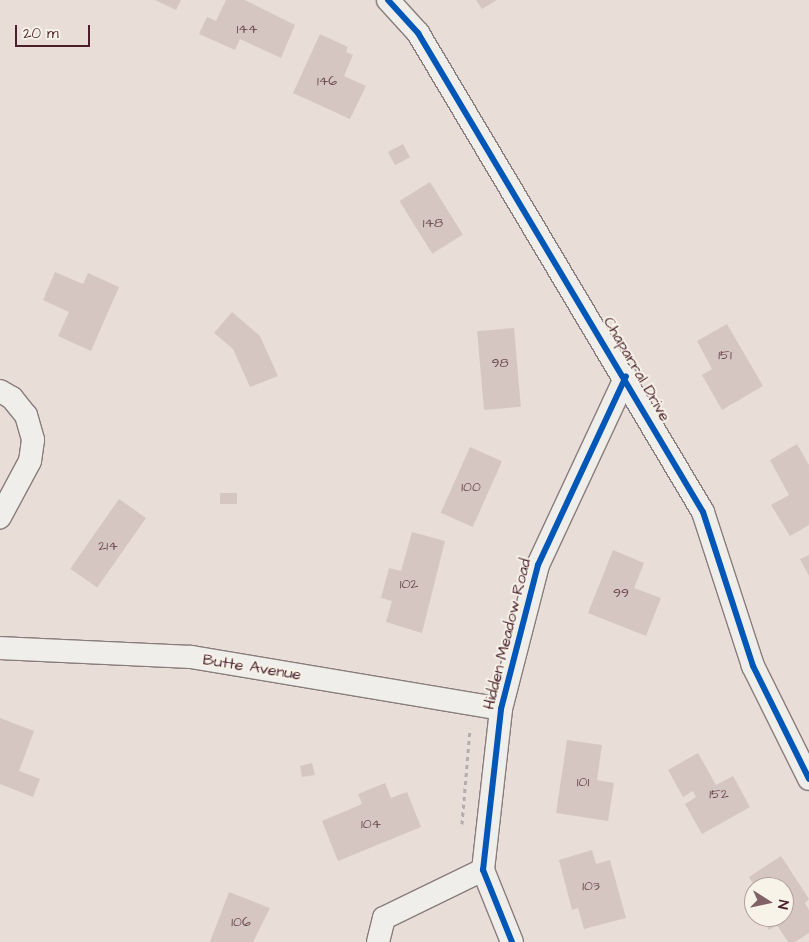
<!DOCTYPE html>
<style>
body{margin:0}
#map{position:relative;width:809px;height:942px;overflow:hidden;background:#e8ddd7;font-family:"Architects Daughter",sans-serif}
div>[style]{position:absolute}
.building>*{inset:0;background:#d6c6c1;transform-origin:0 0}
.path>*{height:3px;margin-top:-1.5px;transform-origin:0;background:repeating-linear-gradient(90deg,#b4adab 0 4px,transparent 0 8px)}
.roads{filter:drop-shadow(1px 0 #897c7c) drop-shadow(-1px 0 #897c7c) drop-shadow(0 1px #897c7c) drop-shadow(0 -1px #897c7c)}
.minor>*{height:22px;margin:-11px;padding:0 11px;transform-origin:11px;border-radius:11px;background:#f0eeea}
.cycleway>*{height:6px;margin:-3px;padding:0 3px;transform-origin:3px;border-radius:3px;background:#0057b8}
span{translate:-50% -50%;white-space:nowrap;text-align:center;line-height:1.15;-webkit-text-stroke:4px #f7f3e8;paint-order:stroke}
.number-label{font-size:14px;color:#6d4950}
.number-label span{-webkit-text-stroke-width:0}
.street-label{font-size:16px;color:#4a1f2b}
.north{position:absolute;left:744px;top:877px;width:50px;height:50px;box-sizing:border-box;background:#f7f3e8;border:1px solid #b29e9c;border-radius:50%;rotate:100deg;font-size:14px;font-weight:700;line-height:20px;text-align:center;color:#4a1f2b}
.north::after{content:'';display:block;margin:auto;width:18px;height:22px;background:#816267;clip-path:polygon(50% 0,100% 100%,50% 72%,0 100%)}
.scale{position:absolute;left:15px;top:25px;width:75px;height:22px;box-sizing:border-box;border:2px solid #4a1f2b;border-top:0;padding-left:6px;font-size:15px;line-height:18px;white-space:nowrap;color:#4a1f2b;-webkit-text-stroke:4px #f7f3e8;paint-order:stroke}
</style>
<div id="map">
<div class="building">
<div style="clip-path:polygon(155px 0,181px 0,176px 10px)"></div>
<div style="clip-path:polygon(226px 0,245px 0,295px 25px,281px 58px,240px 39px,235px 50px,199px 34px,207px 17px,216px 21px)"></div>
<div style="clip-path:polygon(476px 0,497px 0,482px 9px)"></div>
<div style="clip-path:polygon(320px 34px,348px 47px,346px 52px,353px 55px,344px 76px,366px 86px,350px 119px,293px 93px)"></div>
<div style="left:403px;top:144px;width:15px;height:17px;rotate:62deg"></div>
<div style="left:430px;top:182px;width:62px;height:36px;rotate:58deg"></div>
<div style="clip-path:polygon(55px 272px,83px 284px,88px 273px,119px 287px,91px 351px,58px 336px,69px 312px,43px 300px)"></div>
<div style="clip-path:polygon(232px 312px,260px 336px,278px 376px,250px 387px,233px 349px,214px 333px)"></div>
<div style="clip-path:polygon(727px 324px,763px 386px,722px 410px,702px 375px,712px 369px,697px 341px)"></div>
<div style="left:514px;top:328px;width:79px;height:37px;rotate:85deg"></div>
<div style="clip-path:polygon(797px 444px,809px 465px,809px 525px,790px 536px,771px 505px,789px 495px,770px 460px)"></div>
<div style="left:470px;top:447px;width:35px;height:72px;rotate:24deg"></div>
<div style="left:237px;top:493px;width:11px;height:17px;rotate:90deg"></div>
<div style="left:119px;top:499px;width:33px;height:85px;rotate:35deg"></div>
<div style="clip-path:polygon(412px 532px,445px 541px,422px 633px,386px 622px,392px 601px,381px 598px,389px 568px,401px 571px)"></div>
<div style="clip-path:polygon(613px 550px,644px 563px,634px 588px,661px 598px,646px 636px,588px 613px)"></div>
<div style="clip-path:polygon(809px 555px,809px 576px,800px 559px)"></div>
<div style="clip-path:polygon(0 718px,34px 731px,19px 771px,40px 779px,33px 797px,0 784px)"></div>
<div style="clip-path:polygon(567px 740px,602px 745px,597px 780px,614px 783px,608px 821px,556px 813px)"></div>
<div style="clip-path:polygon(698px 753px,716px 785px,733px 776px,750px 807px,702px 834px,685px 804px,696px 797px,693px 791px,683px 797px,668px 770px)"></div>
<div style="clip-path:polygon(312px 763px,315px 775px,302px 777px,300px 766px)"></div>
<div style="clip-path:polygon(385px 783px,391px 798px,407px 792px,421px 827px,338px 861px,322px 821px,362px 804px,358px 794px)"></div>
<div style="clip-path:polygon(592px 850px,596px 864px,610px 860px,626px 918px,584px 929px,578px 908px,572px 910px,559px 860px)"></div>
<div style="clip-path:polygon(781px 856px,809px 899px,805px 903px,809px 910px,809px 933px,795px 942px,788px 942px,777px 925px,769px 930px,761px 917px,784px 917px,784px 887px,755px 887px,749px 877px)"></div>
<div style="clip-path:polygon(229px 892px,270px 908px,253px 942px,210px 942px)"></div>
</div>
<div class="path">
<div style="left:462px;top:824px;width:96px;rotate:-85.2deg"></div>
</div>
<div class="roads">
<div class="minor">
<div style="left:388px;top:0;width:45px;rotate:47.7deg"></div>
<div style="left:418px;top:33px;width:557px;rotate:59.25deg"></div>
<div style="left:703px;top:512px;width:162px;rotate:72deg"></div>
<div style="left:753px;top:666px;width:126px;rotate:63.6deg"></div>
<div style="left:0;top:391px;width:14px;rotate:30deg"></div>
<div style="left:12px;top:398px;width:22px;rotate:51deg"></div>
<div style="left:26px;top:415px;width:26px;rotate:74deg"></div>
<div style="left:33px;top:440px;width:21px;rotate:98deg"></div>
<div style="left:30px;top:461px;width:64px;rotate:118.2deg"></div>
<div style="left:0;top:648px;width:191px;rotate:2.7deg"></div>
<div style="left:191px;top:657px;width:314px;rotate:9.5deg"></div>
<div style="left:378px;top:942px;width:25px;rotate:-76deg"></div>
<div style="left:384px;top:918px;width:110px;rotate:-25.9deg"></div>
<div style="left:512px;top:942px;width:78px;rotate:-111.9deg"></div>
<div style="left:483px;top:870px;width:162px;rotate:-83.6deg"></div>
<div style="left:501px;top:709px;width:149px;rotate:-75.6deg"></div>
<div style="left:538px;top:565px;width:208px;rotate:-65deg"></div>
</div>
</div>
<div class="cycleway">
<div style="left:388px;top:0;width:45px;rotate:47.7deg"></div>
<div style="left:418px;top:33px;width:557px;rotate:59.25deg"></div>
<div style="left:703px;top:512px;width:162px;rotate:72deg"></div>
<div style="left:753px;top:666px;width:126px;rotate:63.6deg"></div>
<div style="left:512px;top:942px;width:78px;rotate:-111.9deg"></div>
<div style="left:483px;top:870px;width:162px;rotate:-83.6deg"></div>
<div style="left:501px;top:709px;width:149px;rotate:-75.6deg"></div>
<div style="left:538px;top:565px;width:208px;rotate:-65deg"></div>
</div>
<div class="number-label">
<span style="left:247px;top:29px">144</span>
<span style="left:327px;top:81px">146</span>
<span style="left:433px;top:223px">148</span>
<span style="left:725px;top:355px">151</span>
<span style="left:500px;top:363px">98</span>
<span style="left:471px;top:487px">100</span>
<span style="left:108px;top:546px">214</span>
<span style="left:409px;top:584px">102</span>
<span style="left:621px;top:593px">99</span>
<span style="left:583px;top:782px">101</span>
<span style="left:719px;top:794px">152</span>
<span style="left:371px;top:824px">104</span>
<span style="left:591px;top:886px">103</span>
<span style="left:241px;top:922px">106</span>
</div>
<div class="street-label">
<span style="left:637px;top:369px;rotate:60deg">Chaparral Drive</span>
<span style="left:507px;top:634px;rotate:-76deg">Hidden Meadow Road</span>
<span style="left:252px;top:667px;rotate:9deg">Butte Avenue</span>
</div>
<div class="north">N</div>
<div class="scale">20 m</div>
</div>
